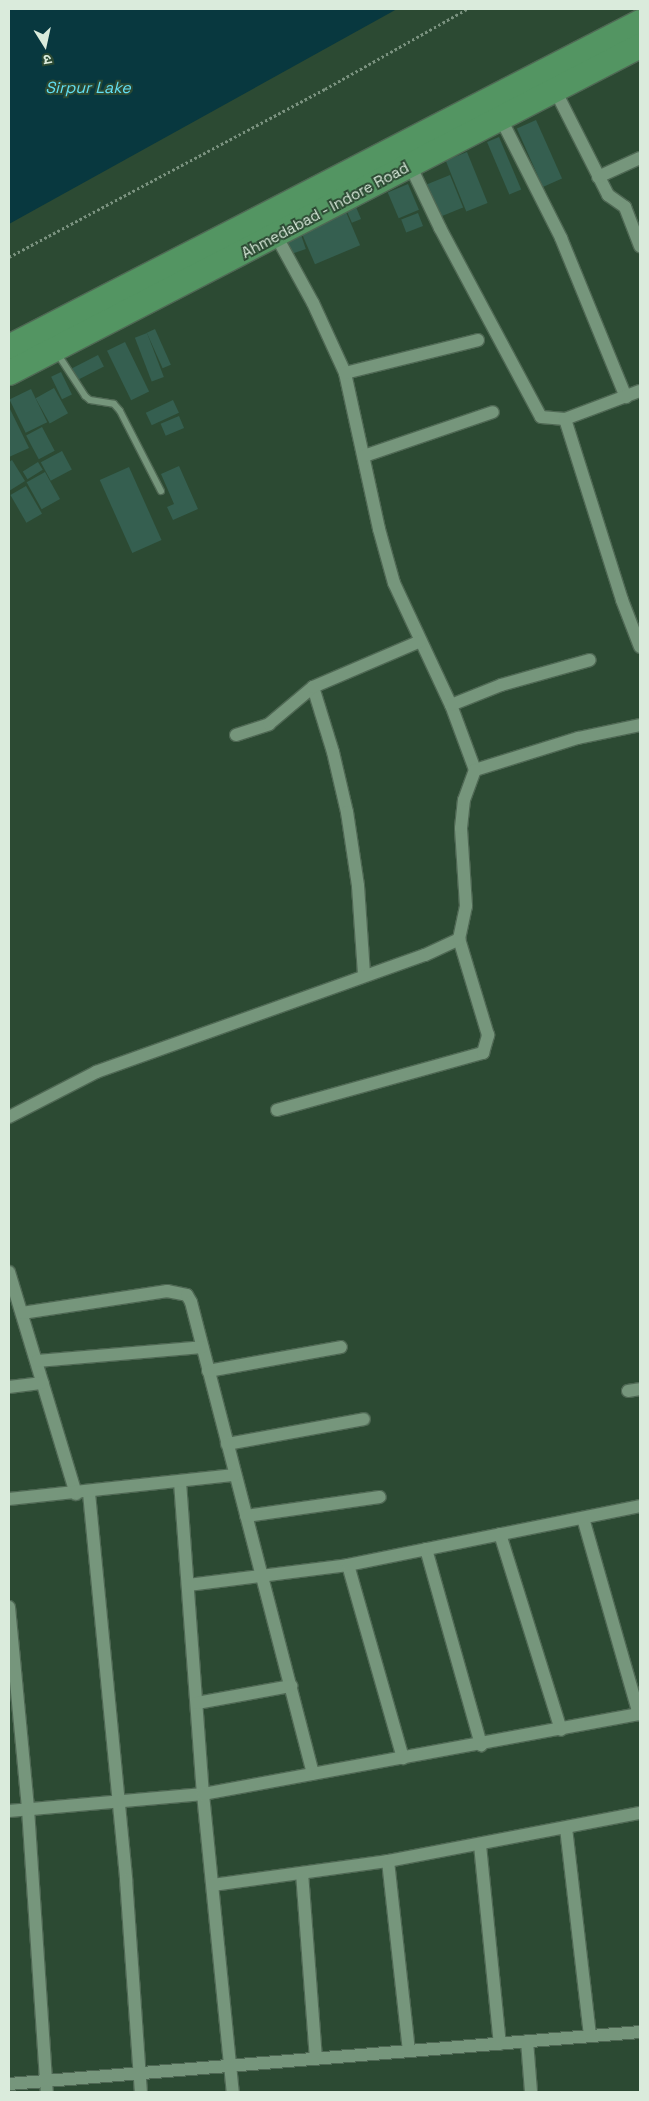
<!DOCTYPE html>
<meta charset="utf-8">
<style>
body{margin:0}
#map{position:relative;width:649px;height:2101px;overflow:hidden;background:#2c4a33;font-family:"Space Grotesk","Noto Sans Devanagari",sans-serif}
div>[style]{position:absolute}
.water>*{inset:0;background:#08383f}
.building>*{inset:0;background:#355f50;transform-origin:0 0}
.path>*{height:3px;margin-top:-1.5px;transform-origin:0;background:repeating-linear-gradient(90deg,#7a927f 0 2.5px,transparent 0 5px)}
.roads{filter:drop-shadow(1px 0 #4f6854) drop-shadow(-1px 0 #4f6854) drop-shadow(0 1px #4f6854) drop-shadow(0 -1px #4f6854)}
.lane>*{height:6px;margin:-3px;padding:0 3px;transform-origin:3px;border-radius:3px;background:#76967c}
.street>*{height:12px;margin:-6px;padding:0 6px;transform-origin:6px;border-radius:6px;background:#76967c}
.highway>*{height:24px;margin:-12px;padding:0 12px;transform-origin:12px;border-radius:12px;background:#539562}
span{translate:-50% -50%;white-space:nowrap;text-align:center;line-height:1.15;-webkit-text-stroke:4px #2c4a33;paint-order:stroke}
.street-label{font-size:15px;color:#daebdc}
.water-label{font-size:16px;color:#62def3;font-style:italic}
.frame{position:absolute;inset:0;border:10px solid #daebdc;pointer-events:none}
.north{position:absolute;left:20px;top:20px;width:50px;height:50px;-webkit-text-stroke:4px #2c4a33;paint-order:stroke;rotate:170deg;font-size:14px;font-weight:700;line-height:20px;text-align:center;color:#daebdc}
.north::after{content:'';display:block;margin:auto;width:18px;height:22px;background:#daebdc;clip-path:polygon(50% 0,100% 100%,50% 72%,0 100%)}
</style>
<div id="map">
<div class="water">
<div style="clip-path:polygon(9px 9px,397px 9px,9px 224px)"></div>
</div>
<div class="building">
<div style="left:536px;top:120px;width:64px;height:21px;rotate:66deg"></div>
<div style="left:499px;top:137px;width:57px;height:13px;rotate:67deg"></div>
<div style="left:467px;top:152px;width:55px;height:23px;rotate:68deg"></div>
<div style="left:450px;top:175px;width:35px;height:26px;rotate:68deg"></div>
<div style="left:408px;top:184px;width:28px;height:22px;rotate:67deg"></div>
<div style="left:356px;top:207px;width:13px;height:10px;rotate:67deg"></div>
<div style="left:346px;top:212px;width:36px;height:49px;rotate:67deg"></div>
<div style="left:418px;top:213px;width:14px;height:18px;rotate:69deg"></div>
<div style="left:300px;top:232px;width:18px;height:17px;rotate:71deg"></div>
<div style="left:155px;top:329px;width:39px;height:9px;rotate:66deg"></div>
<div style="left:147px;top:333px;width:47px;height:13px;rotate:69deg"></div>
<div style="left:125px;top:342px;width:55px;height:20px;rotate:64deg"></div>
<div style="left:98px;top:355px;width:13px;height:29px;rotate:63deg"></div>
<div style="left:61px;top:372px;width:25px;height:11px;rotate:64deg"></div>
<div style="left:54px;top:388px;width:29px;height:21px;rotate:61deg"></div>
<div style="left:31px;top:389px;width:37px;height:24px;rotate:64deg"></div>
<div style="left:173px;top:400px;width:14px;height:30px;rotate:65deg"></div>
<div style="clip-path:polygon(9px 407px,29px 448px,9px 457px)"></div>
<div style="left:179px;top:416px;width:13px;height:20px;rotate:67deg"></div>
<div style="left:42px;top:427px;width:27px;height:18px;rotate:62deg"></div>
<div style="left:62px;top:451px;width:21px;height:24px;rotate:62deg"></div>
<div style="clip-path:polygon(12px 460px,25px 481px,9px 491px,9px 462px)"></div>
<div style="left:38px;top:462px;width:9px;height:18px;rotate:58deg"></div>
<div style="clip-path:polygon(179px 466px,198px 509px,173px 520px,167px 507px,174px 504px,161px 474px)"></div>
<div style="left:129px;top:467px;width:80px;height:32px;rotate:66deg"></div>
<div style="left:45px;top:472px;width:31px;height:21px;rotate:61deg"></div>
<div style="left:26px;top:486px;width:32px;height:18px;rotate:60deg"></div>
</div>
<div class="path">
<div style="left:9px;top:257px;width:358px;rotate:-28deg"></div>
<div style="left:325px;top:89px;width:163px;rotate:-29.4deg"></div>
</div>
<div class="roads">
<div class="lane">
<div style="left:57px;top:353px;width:51px;rotate:56.9deg"></div>
<div style="left:85px;top:396px;width:6px;rotate:39deg"></div>
<div style="left:90px;top:400px;width:24px;rotate:9deg"></div>
<div style="left:114px;top:404px;width:9px;rotate:49deg"></div>
<div style="left:120px;top:411px;width:90px;rotate:62.9deg"></div>
</div>
<div class="street">
<div style="left:555px;top:90px;width:118px;rotate:63.2deg"></div>
<div style="left:608px;top:195px;width:21px;rotate:35deg"></div>
<div style="left:625px;top:207px;width:42px;rotate:69deg"></div>
<div style="left:500px;top:117px;width:136px;rotate:63.2deg"></div>
<div style="left:561px;top:238px;width:172px;rotate:67.8deg"></div>
<div style="left:410px;top:165px;width:70px;rotate:64.5deg"></div>
<div style="left:440px;top:228px;width:214px;rotate:61.9deg"></div>
<div style="left:541px;top:417px;width:24px;rotate:5deg"></div>
<div style="left:565px;top:419px;width:80px;rotate:-20.5deg"></div>
<div style="left:598px;top:177px;width:46px;rotate:-24.3deg"></div>
<div style="left:273px;top:230px;width:83px;rotate:61.3deg"></div>
<div style="left:313px;top:303px;width:77px;rotate:65.4deg"></div>
<div style="left:345px;top:373px;width:160px;rotate:77.7deg"></div>
<div style="left:379px;top:529px;width:56px;rotate:74.5deg"></div>
<div style="left:394px;top:583px;width:135px;rotate:65deg"></div>
<div style="left:451px;top:705px;width:69px;rotate:69.7deg"></div>
<div style="left:475px;top:770px;width:108px;rotate:-17.3deg"></div>
<div style="left:578px;top:738px;width:63px;rotate:-11.8deg"></div>
<div style="left:345px;top:373px;width:137px;rotate:-13.9deg"></div>
<div style="left:565px;top:419px;width:190px;rotate:72.5deg"></div>
<div style="left:622px;top:600px;width:50px;rotate:69deg"></div>
<div style="left:364px;top:456px;width:136px;rotate:-18.8deg"></div>
<div style="left:313px;top:687px;width:68px;rotate:72.9deg"></div>
<div style="left:333px;top:752px;width:62px;rotate:76.9deg"></div>
<div style="left:347px;top:812px;width:75px;rotate:81.5deg"></div>
<div style="left:358px;top:886px;width:88px;rotate:86.1deg"></div>
<div style="left:451px;top:705px;width:54px;rotate:-21.8deg"></div>
<div style="left:501px;top:685px;width:92px;rotate:-15.7deg"></div>
<div style="left:236px;top:735px;width:35px;rotate:-18deg"></div>
<div style="left:269px;top:724px;width:57px;rotate:-40.1deg"></div>
<div style="left:313px;top:687px;width:117px;rotate:-23.1deg"></div>
<div style="left:277px;top:1110px;width:214px;rotate:-15.5deg"></div>
<div style="left:483px;top:1053px;width:19px;rotate:-74deg"></div>
<div style="left:488px;top:1035px;width:100px;rotate:-106.8deg"></div>
<div style="left:9px;top:1117px;width:98px;rotate:-27.3deg"></div>
<div style="left:96px;top:1072px;width:349px;rotate:-19.6deg"></div>
<div style="left:425px;top:955px;width:38px;rotate:-25deg"></div>
<div style="left:459px;top:939px;width:34px;rotate:-78deg"></div>
<div style="left:466px;top:906px;width:78px;rotate:-93.7deg"></div>
<div style="left:461px;top:828px;width:28px;rotate:-84deg"></div>
<div style="left:464px;top:800px;width:32px;rotate:-70deg"></div>
<div style="left:9px;top:1272px;width:232px;rotate:73.2deg"></div>
<div style="left:22px;top:1313px;width:147px;rotate:-8.6deg"></div>
<div style="left:167px;top:1291px;width:20px;rotate:11deg"></div>
<div style="left:187px;top:1295px;width:8px;rotate:60deg"></div>
<div style="left:191px;top:1302px;width:487px;rotate:75.5deg"></div>
<div style="left:37px;top:1361px;width:166px;rotate:-4.8deg"></div>
<div style="left:208px;top:1371px;width:135px;rotate:-10.2deg"></div>
<div style="left:9px;top:1387px;width:34px;rotate:-7deg"></div>
<div style="left:628px;top:1391px;width:12px;rotate:-9deg"></div>
<div style="left:227px;top:1444px;width:139px;rotate:-10.3deg"></div>
<div style="left:180px;top:1482px;width:313px;rotate:85.8deg"></div>
<div style="left:203px;top:1794px;width:300px;rotate:84.3deg"></div>
<div style="left:89px;top:1493px;width:388px;rotate:84.5deg"></div>
<div style="left:126px;top:1879px;width:214px;rotate:86deg"></div>
<div style="left:9px;top:1499px;width:227px;rotate:-6.1deg"></div>
<div style="left:246px;top:1516px;width:135px;rotate:-8.1deg"></div>
<div style="left:583px;top:1518px;width:204px;rotate:74.1deg"></div>
<div style="left:500px;top:1534px;width:205px;rotate:72.7deg"></div>
<div style="left:426px;top:1549px;width:204px;rotate:74.3deg"></div>
<div style="left:348px;top:1565px;width:201px;rotate:74.1deg"></div>
<div style="left:188px;top:1585px;width:161px;rotate:-7.1deg"></div>
<div style="left:348px;top:1565px;width:298px;rotate:-11.4deg"></div>
<div style="left:9px;top:1607px;width:203px;rotate:84.6deg"></div>
<div style="left:28px;top:1809px;width:284px;rotate:86.2deg"></div>
<div style="left:197px;top:1703px;width:96px;rotate:-10.3deg"></div>
<div style="left:9px;top:1811px;width:195px;rotate:-5deg"></div>
<div style="left:203px;top:1794px;width:444px;rotate:-10.4deg"></div>
<div style="left:566px;top:1828px;width:209px;rotate:83.4deg"></div>
<div style="left:480px;top:1845px;width:200px;rotate:84.3deg"></div>
<div style="left:388px;top:1861px;width:191px;rotate:83.7deg"></div>
<div style="left:302px;top:1873px;width:186px;rotate:85.7deg"></div>
<div style="left:213px;top:1885px;width:177px;rotate:-7.8deg"></div>
<div style="left:388px;top:1861px;width:257px;rotate:-10.8deg"></div>
<div style="left:527px;top:2041px;width:51px;rotate:85.5deg"></div>
<div style="left:9px;top:2084px;width:633px;rotate:-4.71deg"></div>
</div>
<div class="highway">
<div style="left:9px;top:347px;width:710px;rotate:-27.25deg"></div>
<div style="left:9px;top:373px;width:711px;rotate:-27.39deg"></div>
</div>
</div>
<div class="street-label">
<span style="left:325px;top:210px;rotate:-28deg">Ahmedabad - Indore Road</span>
</div>
<div class="water-label">
<span style="left:88px;top:88px">Sirpur Lake</span>
</div>
<div class="frame"></div>
<div class="north">उ</div>
</div>
